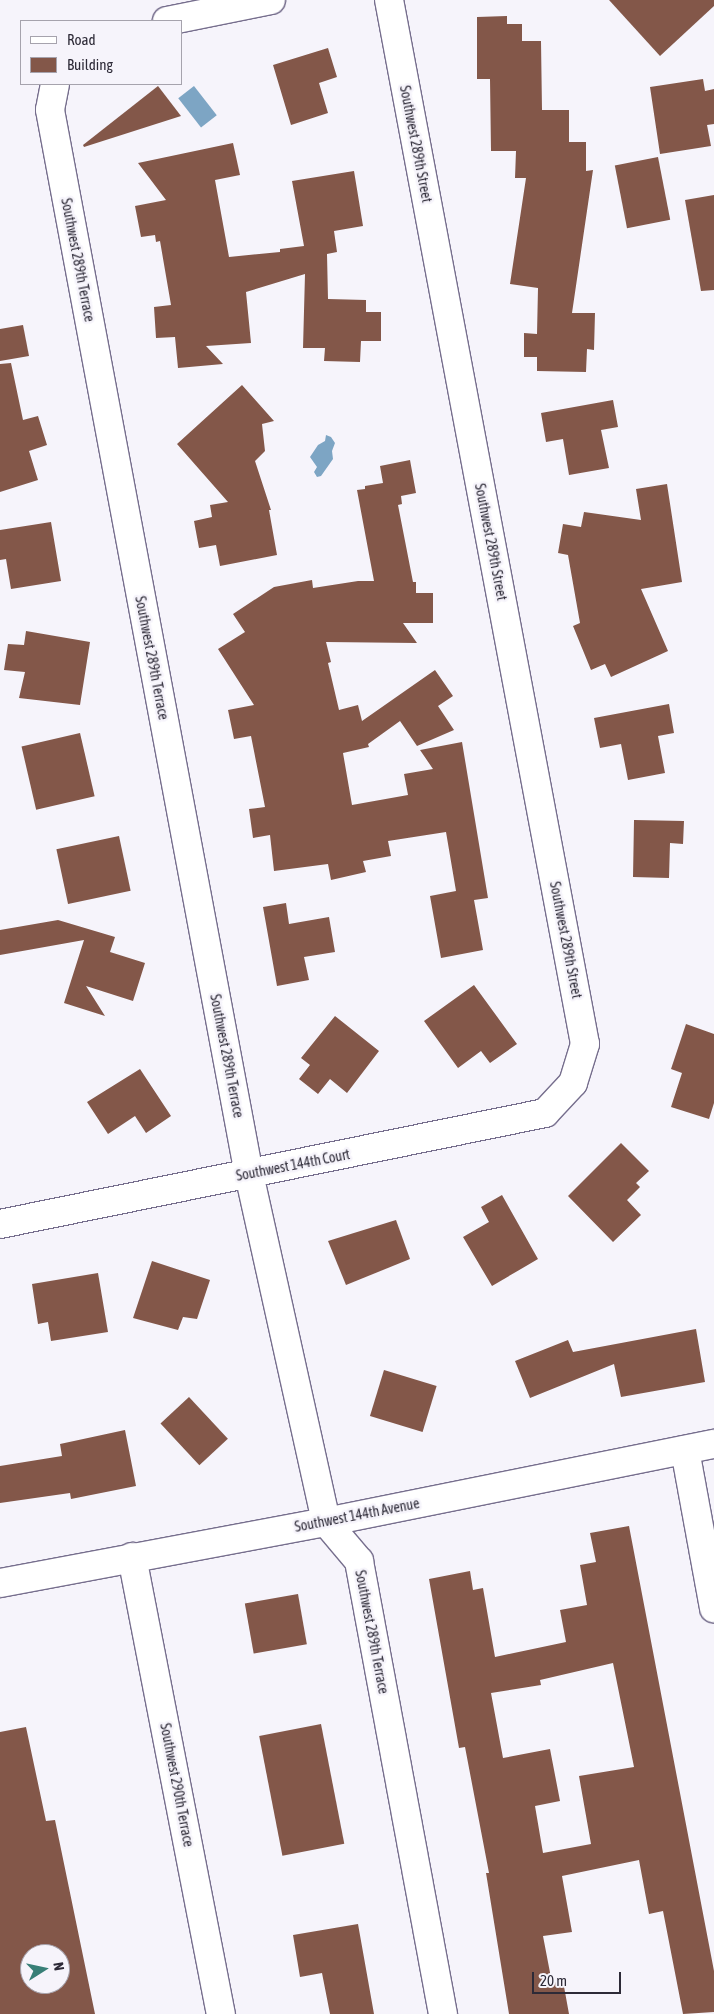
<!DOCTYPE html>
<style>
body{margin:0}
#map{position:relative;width:714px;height:2014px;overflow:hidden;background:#f6f4fb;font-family:"Asap Condensed",sans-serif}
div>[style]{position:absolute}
.water>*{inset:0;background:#7da5c4;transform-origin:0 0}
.building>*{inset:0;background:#835749;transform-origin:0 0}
.roads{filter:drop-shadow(1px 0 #766e8d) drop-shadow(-1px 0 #766e8d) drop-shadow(0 1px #766e8d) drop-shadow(0 -1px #766e8d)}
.minor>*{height:28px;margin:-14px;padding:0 14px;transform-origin:14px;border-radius:14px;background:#fff}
span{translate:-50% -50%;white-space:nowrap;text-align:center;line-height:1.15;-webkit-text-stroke:5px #f6f4fb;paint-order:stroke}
.street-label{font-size:14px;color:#2d2a37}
.legend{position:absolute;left:20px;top:20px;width:162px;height:65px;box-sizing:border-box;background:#f6f4fb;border:1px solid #a6a3ad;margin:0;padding:6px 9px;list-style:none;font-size:15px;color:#2d2a37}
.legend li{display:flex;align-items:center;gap:10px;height:25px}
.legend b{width:25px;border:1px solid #a6a3ad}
.north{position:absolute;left:20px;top:1944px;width:50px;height:50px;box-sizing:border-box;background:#f6f4fb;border:1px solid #a6a3ad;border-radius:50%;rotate:80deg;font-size:14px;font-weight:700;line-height:20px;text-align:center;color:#2d2a37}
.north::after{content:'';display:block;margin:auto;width:18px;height:22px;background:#387f77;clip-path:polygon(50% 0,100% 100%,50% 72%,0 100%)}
.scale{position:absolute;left:532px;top:1972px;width:89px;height:22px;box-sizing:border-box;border:2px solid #2d2a37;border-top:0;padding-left:6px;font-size:15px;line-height:18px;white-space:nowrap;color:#2d2a37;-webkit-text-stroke:4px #f6f4fb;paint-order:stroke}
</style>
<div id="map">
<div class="water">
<div style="left:194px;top:86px;width:37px;height:20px;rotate:52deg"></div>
<div style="clip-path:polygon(326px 435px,331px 437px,335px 443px,332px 451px,333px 459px,321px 476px,317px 477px,314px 472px,317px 467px,310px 457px,318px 445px,325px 441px)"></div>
</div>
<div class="building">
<div style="clip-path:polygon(609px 0,714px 0,714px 6px,660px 56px)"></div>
<div style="clip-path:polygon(507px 16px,507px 24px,522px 24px,522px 41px,541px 41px,542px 110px,569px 110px,569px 142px,586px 142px,586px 171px,593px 170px,572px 313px,595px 313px,594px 350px,587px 349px,586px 372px,537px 371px,537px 357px,524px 357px,524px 333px,537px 334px,538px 288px,510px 284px,526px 178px,515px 178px,516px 151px,491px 151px,490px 79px,477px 79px,477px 17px)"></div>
<div style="clip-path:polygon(328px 48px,337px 77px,319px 83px,328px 113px,291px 125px,273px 65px)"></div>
<div style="clip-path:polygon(703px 79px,705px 91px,714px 89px,714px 124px,707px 125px,711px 146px,660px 154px,650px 87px)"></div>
<div style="clip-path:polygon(158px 86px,181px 116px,84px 147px,83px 145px)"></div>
<div style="clip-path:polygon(233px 143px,240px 175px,215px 180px,229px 257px,280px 252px,280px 249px,304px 246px,292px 181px,354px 171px,363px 226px,334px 231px,337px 252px,327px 254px,328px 299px,366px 300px,366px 312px,381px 312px,381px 341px,361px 341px,360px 362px,324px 361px,325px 348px,303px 348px,305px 274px,246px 292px,251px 343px,206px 346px,223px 364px,178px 368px,175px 337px,156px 338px,154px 307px,171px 305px,160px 241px,156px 242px,155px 235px,141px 237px,135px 206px,166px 200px,138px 163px)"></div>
<div style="left:658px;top:157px;width:64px;height:44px;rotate:79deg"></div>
<div style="clip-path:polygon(714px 195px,714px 290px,701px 291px,685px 200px)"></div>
<div style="clip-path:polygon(23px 325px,29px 356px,0 361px,0 329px)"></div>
<div style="clip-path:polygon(11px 363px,23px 420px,38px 416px,47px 445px,29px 451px,38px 480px,0 492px,0 364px)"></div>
<div style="clip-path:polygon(242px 385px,274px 421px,262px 424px,265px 451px,255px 461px,271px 510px,269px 510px,277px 555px,220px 566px,216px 545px,199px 548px,194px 521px,212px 517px,210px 505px,228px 502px,177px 444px)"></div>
<div style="clip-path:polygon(613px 400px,618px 427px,601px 430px,609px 468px,569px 475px,563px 439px,546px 442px,541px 413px)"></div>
<div style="clip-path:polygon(410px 460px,416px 493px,401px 496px,402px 504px,398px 505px,413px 582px,416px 582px,416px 593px,433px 593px,433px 623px,403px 623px,417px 643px,326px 642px,331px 662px,328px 663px,339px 710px,358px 705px,362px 721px,435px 670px,453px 696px,438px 706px,454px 730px,417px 746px,400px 721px,368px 744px,369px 747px,343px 753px,352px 805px,408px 795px,404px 774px,433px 769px,420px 750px,462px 742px,488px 898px,474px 900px,483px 950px,441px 958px,430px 896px,456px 891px,446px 832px,388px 841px,391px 856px,363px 861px,366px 872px,331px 880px,328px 864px,274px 871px,270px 835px,253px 838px,249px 809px,265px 807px,251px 736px,234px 739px,228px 710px,254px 705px,218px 649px,245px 632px,233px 614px,274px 587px,312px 580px,313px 588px,358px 581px,374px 581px,357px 490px,365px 489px,365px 486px,383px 483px,380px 466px)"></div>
<div style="clip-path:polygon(667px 484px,682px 582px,641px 589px,668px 651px,611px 677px,605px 664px,591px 670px,573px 626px,580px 623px,568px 555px,558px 553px,563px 524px,581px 527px,584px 512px,641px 520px,636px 489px)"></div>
<div style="clip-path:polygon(51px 522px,61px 581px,11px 589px,6px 559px,0 560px,0 530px)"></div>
<div style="clip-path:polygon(26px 631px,90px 642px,80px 705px,19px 698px,25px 672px,4px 670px,8px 644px,24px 645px)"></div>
<div style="clip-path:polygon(669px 704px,674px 733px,658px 736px,665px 773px,628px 780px,621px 744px,600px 748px,594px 718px)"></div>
<div style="left:80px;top:733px;width:65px;height:60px;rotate:77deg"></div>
<div style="clip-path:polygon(634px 820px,684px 821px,683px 844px,670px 843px,669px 878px,633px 877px)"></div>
<div style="left:119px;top:836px;width:56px;height:64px;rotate:78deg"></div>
<div style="clip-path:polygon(286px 903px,289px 924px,329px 917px,335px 952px,304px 957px,309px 980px,277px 986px,263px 907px)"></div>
<div style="clip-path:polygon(58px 920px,115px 937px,110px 952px,145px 963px,133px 1001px,86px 986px,105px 1016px,64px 1003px,84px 940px,0 955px,0 930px)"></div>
<div style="clip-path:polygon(474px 985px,517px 1044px,490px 1063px,481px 1051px,458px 1068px,424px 1021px)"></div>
<div style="clip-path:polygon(335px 1016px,379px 1051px,347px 1093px,330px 1079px,318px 1094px,299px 1079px,310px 1065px,301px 1058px)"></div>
<div style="clip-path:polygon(686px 1024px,714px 1034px,714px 1103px,709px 1119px,671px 1107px,682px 1073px,671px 1069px)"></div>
<div style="clip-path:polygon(140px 1069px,171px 1116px,146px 1133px,135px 1116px,108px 1134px,87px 1102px)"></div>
<div style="clip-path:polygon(621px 1143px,649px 1171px,636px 1183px,640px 1187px,627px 1200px,641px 1215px,613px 1242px,568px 1196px)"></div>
<div style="clip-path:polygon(502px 1195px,538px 1259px,492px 1286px,463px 1237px,489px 1222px,481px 1207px)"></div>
<div style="clip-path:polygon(396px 1220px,410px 1259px,346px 1285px,328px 1241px)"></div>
<div style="clip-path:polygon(152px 1261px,210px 1280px,197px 1319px,183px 1317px,178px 1330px,133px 1318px)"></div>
<div style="clip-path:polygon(98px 1273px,108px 1332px,51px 1341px,48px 1322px,38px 1324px,32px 1284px)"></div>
<div style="clip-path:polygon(696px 1329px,705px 1382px,621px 1397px,614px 1364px,530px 1398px,515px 1361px,568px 1340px,573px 1352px)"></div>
<div style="left:384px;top:1370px;width:55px;height:48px;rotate:17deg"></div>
<div style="left:189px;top:1397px;width:57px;height:39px;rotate:47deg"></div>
<div style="clip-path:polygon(125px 1430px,136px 1486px,71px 1499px,70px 1493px,0 1503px,0 1466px,62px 1456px,60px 1444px)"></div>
<div style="clip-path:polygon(evenodd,629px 1526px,714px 1971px,714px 2012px,683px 2014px,663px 1911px,649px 1914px,639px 1860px,562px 1876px,572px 1932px,543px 1936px,552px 1983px,563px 1981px,569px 2014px,509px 2014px,486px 1873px,489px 1873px,465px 1747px,459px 1748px,429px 1579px,470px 1571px,473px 1590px,483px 1588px,495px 1657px,566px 1642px,560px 1610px,587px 1605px,580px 1565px,596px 1562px,590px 1533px,629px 1526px,613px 1663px,634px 1767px,579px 1776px,591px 1844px,543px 1853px,535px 1806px,560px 1801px,550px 1749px,503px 1758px,491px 1693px,541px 1685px,540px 1680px,613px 1663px)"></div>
<div style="left:298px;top:1594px;width:51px;height:54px;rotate:80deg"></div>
<div style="left:321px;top:1724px;width:122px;height:63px;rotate:79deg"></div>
<div style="clip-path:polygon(evenodd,26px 1727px,46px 1821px,55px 1820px,95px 2014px,0 2014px,0 1732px,26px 1727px,30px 1954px,60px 1954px,60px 1984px,30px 1984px,30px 1954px)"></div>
<div style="clip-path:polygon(358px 1924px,374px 2014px,330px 2014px,322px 1973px,300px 1977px,293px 1935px)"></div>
</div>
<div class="roads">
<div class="minor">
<div style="left:167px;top:21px;width:106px;rotate:-11.4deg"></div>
<div style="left:55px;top:84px;width:26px;rotate:101deg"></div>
<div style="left:50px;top:110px;width:1082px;rotate:79.41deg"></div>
<div style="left:249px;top:1174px;width:356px;rotate:77.5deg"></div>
<div style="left:326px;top:1522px;width:51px;rotate:49.8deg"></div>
<div style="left:359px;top:1561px;width:461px;rotate:79.5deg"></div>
<div style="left:0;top:1224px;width:556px;rotate:-11.51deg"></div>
<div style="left:545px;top:1113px;width:41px;rotate:-47deg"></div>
<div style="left:573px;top:1083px;width:41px;rotate:-72.9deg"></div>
<div style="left:585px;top:1044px;width:1062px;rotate:-100.63deg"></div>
<div style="left:685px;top:1450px;width:161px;rotate:79.6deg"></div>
<div style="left:132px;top:1557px;width:466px;rotate:79deg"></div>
<div style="left:0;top:1583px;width:332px;rotate:-10.6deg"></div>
<div style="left:326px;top:1522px;width:396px;rotate:-11.4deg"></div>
</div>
</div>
<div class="street-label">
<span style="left:416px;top:144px;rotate:79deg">Southwest 289th Street</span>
<span style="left:78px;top:260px;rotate:79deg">Southwest 289th Terrace</span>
<span style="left:491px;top:542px;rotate:79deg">Southwest 289th Street</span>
<span style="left:152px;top:658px;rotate:79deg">Southwest 289th Terrace</span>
<span style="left:566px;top:940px;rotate:79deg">Southwest 289th Street</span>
<span style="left:227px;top:1056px;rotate:79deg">Southwest 289th Terrace</span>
<span style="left:293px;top:1165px;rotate:-11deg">Southwest 144th Court</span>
<span style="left:357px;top:1515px;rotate:-11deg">Southwest 144th Avenue</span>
<span style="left:372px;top:1632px;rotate:79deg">Southwest 289th Terrace</span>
<span style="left:177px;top:1785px;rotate:79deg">Southwest 290th Terrace</span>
</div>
<ul class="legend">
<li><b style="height:6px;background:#fff"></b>Road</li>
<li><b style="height:14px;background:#835749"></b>Building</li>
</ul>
<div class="north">N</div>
<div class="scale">20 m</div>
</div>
